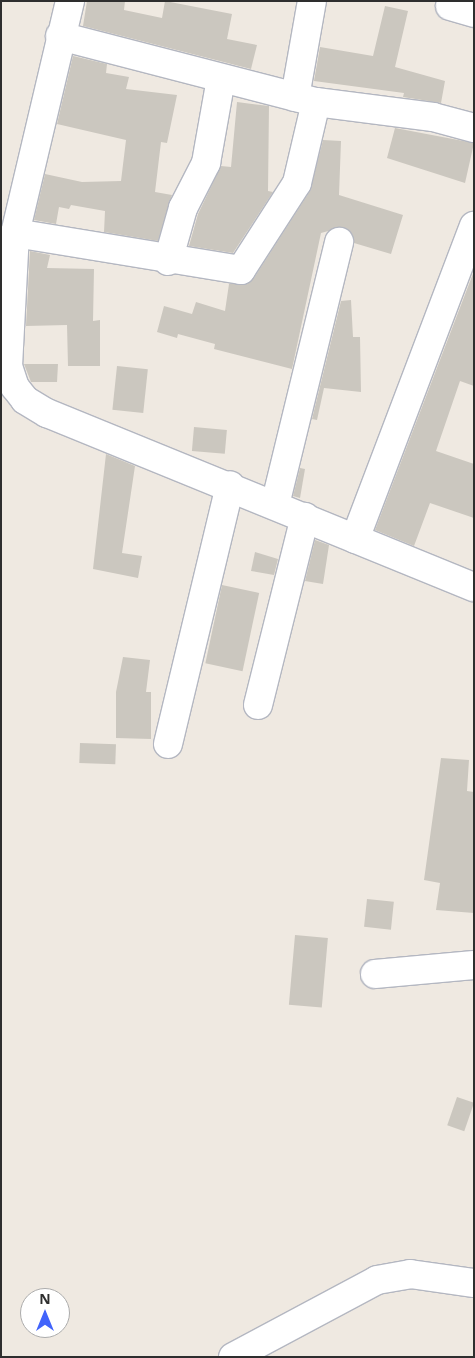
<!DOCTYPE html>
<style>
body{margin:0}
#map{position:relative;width:475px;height:1358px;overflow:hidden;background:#efe9e1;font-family:"Open Sans",sans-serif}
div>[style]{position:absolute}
.building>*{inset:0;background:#cbc7bf;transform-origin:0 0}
.roads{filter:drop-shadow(1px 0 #b4b7c1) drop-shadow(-1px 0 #b4b7c1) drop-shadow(0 1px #b4b7c1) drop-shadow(0 -1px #b4b7c1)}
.minor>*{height:28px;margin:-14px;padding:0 14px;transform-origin:14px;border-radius:14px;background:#fff}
span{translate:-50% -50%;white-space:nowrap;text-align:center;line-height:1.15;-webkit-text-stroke:4.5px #fff;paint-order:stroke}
.frame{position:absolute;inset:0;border:2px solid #2e2e2e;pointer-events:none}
.north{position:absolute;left:20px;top:1288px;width:50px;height:50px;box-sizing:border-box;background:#fff;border:1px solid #ababab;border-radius:50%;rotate:0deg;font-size:14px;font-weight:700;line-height:20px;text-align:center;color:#2e2e2e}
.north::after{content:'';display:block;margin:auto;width:18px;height:22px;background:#4264fb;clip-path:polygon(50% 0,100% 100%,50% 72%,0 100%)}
</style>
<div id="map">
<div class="building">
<div style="clip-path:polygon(87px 1px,125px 1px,124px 10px,162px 18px,165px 1px,232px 14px,227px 39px,257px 45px,251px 69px,83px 26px)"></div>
<div style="clip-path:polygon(385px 6px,408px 11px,395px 67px,445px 81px,441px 103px,403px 97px,404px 93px,314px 81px,320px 47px,373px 56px)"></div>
<div style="clip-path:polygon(73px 56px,107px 64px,106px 73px,129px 77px,126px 89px,177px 95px,167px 143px,161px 142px,155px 192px,172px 195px,158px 241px,104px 232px,105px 211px,71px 205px,69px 209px,59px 207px,56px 224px,34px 220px,45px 174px,82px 182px,121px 181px,126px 140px,57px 124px)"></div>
<div style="clip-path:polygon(237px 102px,269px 106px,268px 191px,273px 192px,233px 253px,189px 246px,198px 214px,221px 166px,231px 167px)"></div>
<div style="clip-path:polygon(395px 128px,474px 143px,465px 183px,387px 158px)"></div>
<div style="clip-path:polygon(323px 140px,341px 141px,339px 195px,403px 215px,391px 254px,354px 243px,343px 227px,321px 233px,292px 369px,214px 349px,215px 344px,178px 334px,177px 338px,157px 332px,164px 306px,192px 314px,196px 302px,225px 311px,229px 284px,247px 284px,254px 278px,310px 191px)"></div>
<div style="clip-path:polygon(30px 251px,50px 255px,47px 268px,94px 269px,93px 321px,100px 320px,100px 366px,68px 366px,67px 325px,26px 326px)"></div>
<div style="clip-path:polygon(474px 271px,474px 386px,460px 381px,436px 451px,474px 464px,474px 518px,430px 503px,414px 546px,375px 530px)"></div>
<div style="clip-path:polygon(351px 300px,353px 337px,360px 337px,361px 392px,324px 388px,317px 420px,312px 419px,341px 301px)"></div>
<div style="clip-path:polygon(24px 364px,58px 364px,57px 382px,31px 382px)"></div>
<div style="left:117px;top:366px;width:31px;height:44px;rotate:6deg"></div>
<div style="left:194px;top:427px;width:33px;height:24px;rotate:5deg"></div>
<div style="clip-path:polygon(106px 454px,135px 466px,122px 553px,142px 556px,138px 578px,93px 569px)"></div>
<div style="clip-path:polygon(300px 468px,305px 469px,300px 498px,293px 496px)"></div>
<div style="clip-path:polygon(315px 540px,329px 545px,323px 584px,305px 581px)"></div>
<div style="clip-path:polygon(255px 552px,278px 559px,274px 575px,251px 571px)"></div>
<div style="left:222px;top:585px;width:38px;height:80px;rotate:12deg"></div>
<div style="clip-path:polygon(123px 657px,150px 660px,146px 692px,151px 692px,151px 739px,116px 738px,116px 692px)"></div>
<div style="left:80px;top:743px;width:36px;height:20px;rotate:2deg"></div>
<div style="clip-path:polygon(441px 758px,469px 760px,467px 791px,474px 792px,474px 913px,436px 910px,440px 883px,424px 880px)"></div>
<div style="left:367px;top:899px;width:27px;height:28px;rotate:6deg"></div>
<div style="left:295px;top:935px;width:33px;height:70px;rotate:5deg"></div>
<div style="left:457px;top:1097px;width:18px;height:30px;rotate:19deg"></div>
</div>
<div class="roads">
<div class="minor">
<div style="left:70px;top:1px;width:238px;rotate:103.3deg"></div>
<div style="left:15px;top:233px;width:133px;rotate:93deg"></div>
<div style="left:8px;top:366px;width:22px;rotate:72deg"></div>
<div style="left:15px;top:387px;width:16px;rotate:52deg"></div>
<div style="left:25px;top:400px;width:26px;rotate:31deg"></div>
<div style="left:47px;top:413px;width:461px;rotate:22.2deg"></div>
<div style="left:450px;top:6px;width:25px;rotate:16deg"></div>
<div style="left:60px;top:36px;width:264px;rotate:14.5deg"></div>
<div style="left:316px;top:102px;width:118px;rotate:7.3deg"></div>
<div style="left:433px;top:117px;width:42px;rotate:15deg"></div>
<div style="left:295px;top:97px;width:97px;rotate:-80deg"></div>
<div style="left:15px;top:233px;width:229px;rotate:9.3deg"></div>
<div style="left:241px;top:270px;width:103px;rotate:-57.2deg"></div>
<div style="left:297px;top:183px;width:83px;rotate:-76.8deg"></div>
<div style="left:168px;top:261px;width:55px;rotate:-74.2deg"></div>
<div style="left:183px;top:208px;width:51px;rotate:-62.9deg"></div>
<div style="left:206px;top:163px;width:85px;rotate:-79.9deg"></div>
<div style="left:275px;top:505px;width:271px;rotate:-76.3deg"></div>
<div style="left:355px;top:539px;width:335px;rotate:-69.2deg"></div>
<div style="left:258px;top:705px;width:194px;rotate:-76deg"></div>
<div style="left:168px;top:744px;width:266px;rotate:-76.5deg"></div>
<div style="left:375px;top:974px;width:99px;rotate:-5.2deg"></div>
<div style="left:233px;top:1357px;width:163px;rotate:-28.1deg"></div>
<div style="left:377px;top:1280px;width:34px;rotate:-10deg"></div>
<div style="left:410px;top:1274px;width:65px;rotate:8deg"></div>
</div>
</div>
<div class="frame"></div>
<div class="north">N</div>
</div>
